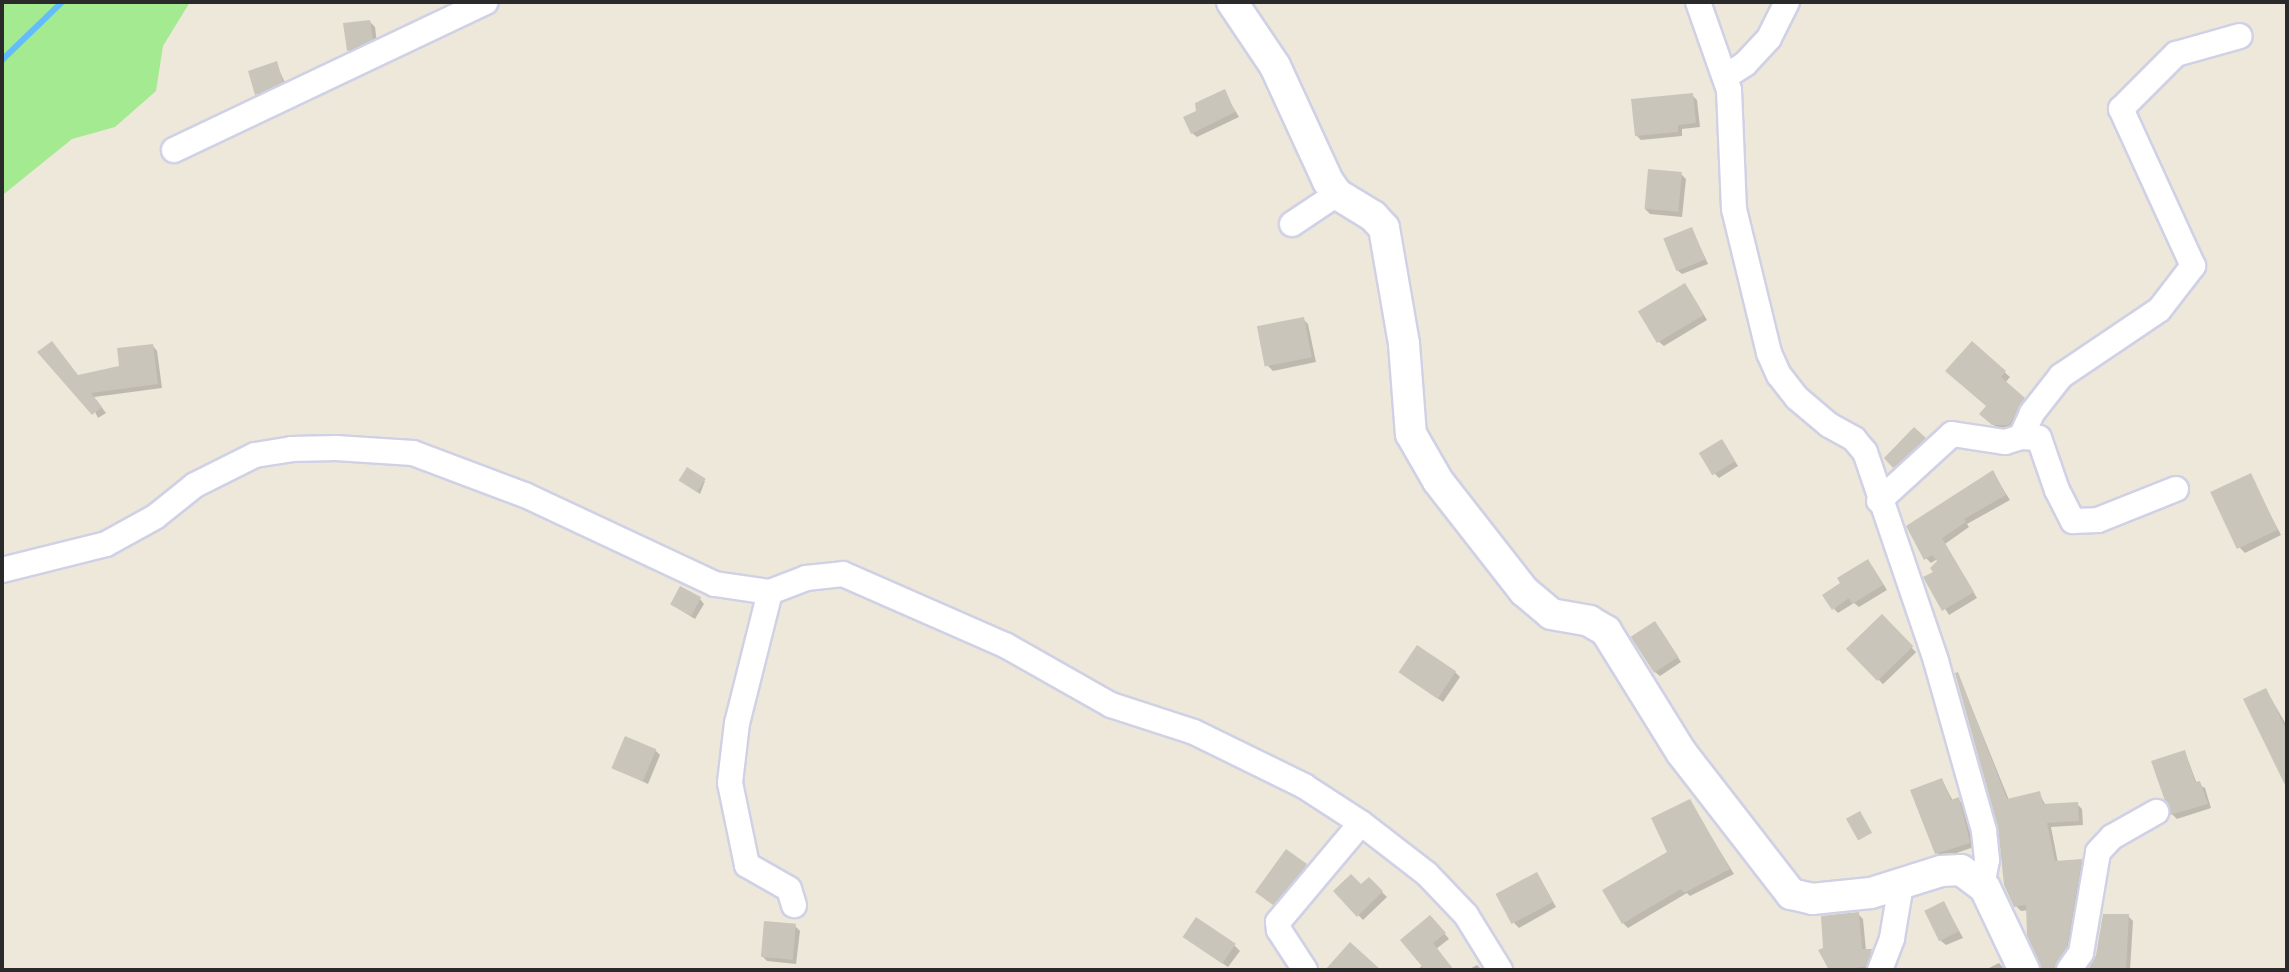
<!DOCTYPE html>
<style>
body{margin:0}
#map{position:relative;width:2289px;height:972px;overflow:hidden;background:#eee8db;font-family:"DejaVu Sans",sans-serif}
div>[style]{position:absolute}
.green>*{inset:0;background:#a3ea91}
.shadow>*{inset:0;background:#0003;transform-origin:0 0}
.stream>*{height:6px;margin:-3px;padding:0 3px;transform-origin:3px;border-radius:3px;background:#63bcfb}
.building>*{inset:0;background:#c9c5ba;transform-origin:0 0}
.roads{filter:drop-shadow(2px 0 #d0d1e5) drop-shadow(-2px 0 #d0d1e5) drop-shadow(0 2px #d0d1e5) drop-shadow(0 -2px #d0d1e5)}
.minor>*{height:24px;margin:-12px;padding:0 12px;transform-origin:12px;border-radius:12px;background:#fff}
.tertiary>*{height:30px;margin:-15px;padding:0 15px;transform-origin:15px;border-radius:15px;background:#fff}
span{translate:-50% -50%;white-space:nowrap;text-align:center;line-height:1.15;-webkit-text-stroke:6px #fff;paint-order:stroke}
.frame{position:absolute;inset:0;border:4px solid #2a2a2a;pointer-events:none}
</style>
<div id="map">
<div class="green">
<div style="clip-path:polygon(2px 2px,190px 2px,163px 46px,156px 91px,115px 127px,72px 139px,4px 194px,2px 202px)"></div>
</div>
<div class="shadow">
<div style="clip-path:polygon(370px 22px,375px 27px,377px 44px,353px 55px,349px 51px,345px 25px)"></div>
<div style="clip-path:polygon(276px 63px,287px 87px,261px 99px,257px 94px)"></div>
<div style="clip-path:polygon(1224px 92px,1239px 117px,1197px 137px,1192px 133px,1199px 112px)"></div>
<div style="clip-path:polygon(1692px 95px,1697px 100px,1700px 127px,1682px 129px,1682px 136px,1641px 140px,1636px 135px)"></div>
<div style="clip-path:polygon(1681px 174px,1686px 179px,1682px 217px,1650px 214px,1645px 209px)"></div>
<div style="clip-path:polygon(1692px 229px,1708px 264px,1682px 274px,1677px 270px)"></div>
<div style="clip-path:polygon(1689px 290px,1707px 320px,1664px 346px,1659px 342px)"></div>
<div style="clip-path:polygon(1303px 319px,1308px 324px,1316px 362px,1273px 371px,1268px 366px)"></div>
<div style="clip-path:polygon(1972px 344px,2010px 377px,2005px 383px,2029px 404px,2016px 426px,2009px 431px,1998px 429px,1982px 414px,1989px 407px)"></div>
<div style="clip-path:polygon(153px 346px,157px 351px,162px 388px,94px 397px,106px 413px,98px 418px,78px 377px,121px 368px)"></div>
<div style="left:1914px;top:430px;width:21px;height:40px;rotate:43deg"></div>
<div style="clip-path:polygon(1722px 441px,1738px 466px,1719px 478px,1714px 473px)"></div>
<div style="clip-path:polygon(1993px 473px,2010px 500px,1967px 524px,1969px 527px,1945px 544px,1977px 598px,1949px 615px,1926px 578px,1936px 572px,1944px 555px,1931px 563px,1926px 558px)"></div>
<div style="clip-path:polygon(2250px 476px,2281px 535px,2245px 553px,2240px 548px)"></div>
<div style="clip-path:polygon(705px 481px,700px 494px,683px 482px)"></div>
<div style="clip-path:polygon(1872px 566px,1887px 590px,1859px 607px,1854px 603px,1838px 613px,1834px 609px)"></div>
<div style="clip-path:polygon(700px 599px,704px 604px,695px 619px,677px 608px)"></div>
<div style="left:1882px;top:617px;width:49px;height:46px;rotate:46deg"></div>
<div style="clip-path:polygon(1660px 629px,1681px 662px,1660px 676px,1655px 672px)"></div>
<div style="clip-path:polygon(1455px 672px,1460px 677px,1443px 702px,1406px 677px)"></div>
<div style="clip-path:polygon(1958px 674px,2009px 800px,2039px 793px,2046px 806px,2077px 804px,2082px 809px,2083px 825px,2051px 827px,2058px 863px,2081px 861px,2085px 866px,2071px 952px,2060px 970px,2042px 970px,2028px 910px,2021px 911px,2016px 906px,2000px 827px)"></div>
<div style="clip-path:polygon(2266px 690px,2287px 726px,2287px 778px)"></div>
<div style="clip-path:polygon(655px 750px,660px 755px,648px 784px,615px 768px)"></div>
<div style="clip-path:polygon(2185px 752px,2197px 784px,2205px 788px,2211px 808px,2177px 819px,2172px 814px)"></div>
<div style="clip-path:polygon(1942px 780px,1953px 801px,1958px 799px,1963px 804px,1974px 847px,1942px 858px,1937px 853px)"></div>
<div style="clip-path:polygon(1689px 801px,1734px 874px,1690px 896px,1687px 893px,1628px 928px,1623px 923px,1670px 853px)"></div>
<div style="clip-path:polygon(1287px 852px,1311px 870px,1278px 908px,1263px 897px)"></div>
<div style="clip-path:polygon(1369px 879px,1387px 897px,1363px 920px,1336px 892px,1361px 887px)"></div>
<div style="clip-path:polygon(1541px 880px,1556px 907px,1519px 928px,1514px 923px)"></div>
<div style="clip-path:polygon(1944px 903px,1963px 938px,1946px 945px,1941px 941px)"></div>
<div style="clip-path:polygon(1858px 914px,1863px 919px,1866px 951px,1876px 956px,1871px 970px,1831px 970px,1821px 951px)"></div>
<div style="clip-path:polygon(2128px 916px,2133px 921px,2130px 970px,2090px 970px)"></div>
<div style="clip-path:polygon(1435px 922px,1449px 939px,1436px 949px,1453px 970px,1417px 970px,1423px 965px)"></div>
<div style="clip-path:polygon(795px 926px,800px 931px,796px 964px,767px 961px,762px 956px)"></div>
<div style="clip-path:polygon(1190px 941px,1235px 946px,1240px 951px,1228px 967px)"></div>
<div style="clip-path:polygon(1999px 963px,2005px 970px,1985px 970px)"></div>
<div style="clip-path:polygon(1477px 965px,1482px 970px,1468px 970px)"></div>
</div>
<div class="stream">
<div style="left:2px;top:60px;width:83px;rotate:-44deg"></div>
</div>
<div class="building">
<div style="clip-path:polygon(370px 20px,373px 39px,347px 51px,343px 23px)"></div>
<div style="clip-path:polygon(277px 61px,283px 82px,255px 95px,248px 71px)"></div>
<div style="clip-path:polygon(1225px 89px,1235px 112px,1191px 134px,1183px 117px,1196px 111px,1195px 103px)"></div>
<div style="clip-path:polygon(1693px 93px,1696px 123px,1678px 125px,1678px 132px,1635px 136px,1631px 99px)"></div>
<div style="left:1648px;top:169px;width:34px;height:40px;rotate:5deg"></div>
<div style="left:1692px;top:227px;width:35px;height:31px;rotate:68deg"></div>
<div style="left:1685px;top:283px;width:37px;height:55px;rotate:59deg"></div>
<div style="left:1304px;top:317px;width:41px;height:48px;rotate:79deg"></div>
<div style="clip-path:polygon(52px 341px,78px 375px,119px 366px,117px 348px,153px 344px,158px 384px,91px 393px,102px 407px,92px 415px,37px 352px)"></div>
<div style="clip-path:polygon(1972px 341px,2006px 371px,2001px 377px,2025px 398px,2009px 425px,1992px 425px,1979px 414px,1986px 406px,1945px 371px)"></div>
<div style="clip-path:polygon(1914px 427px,1926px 438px,1893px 468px,1884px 458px)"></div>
<div style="left:1722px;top:439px;width:26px;height:27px;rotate:59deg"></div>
<div style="left:687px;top:467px;width:22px;height:16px;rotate:32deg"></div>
<div style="clip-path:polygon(1993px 470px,2006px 495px,1964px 519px,1966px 522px,1942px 538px,1974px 592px,1942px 611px,1923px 577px,1933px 572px,1930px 568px,1937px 561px,1932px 555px,1924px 560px,1906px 526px)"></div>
<div style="left:2251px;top:473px;width:63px;height:45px;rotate:65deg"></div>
<div style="clip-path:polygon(1868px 559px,1883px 585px,1852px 604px,1849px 598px,1832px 610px,1822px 595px,1840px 583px,1837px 578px)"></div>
<div style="left:680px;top:586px;width:24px;height:21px;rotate:28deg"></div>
<div style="left:1882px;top:614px;width:45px;height:50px;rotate:46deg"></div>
<div style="left:1655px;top:621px;width:43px;height:29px;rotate:57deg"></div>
<div style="left:1417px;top:645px;width:47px;height:33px;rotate:34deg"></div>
<div style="clip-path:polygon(1958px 672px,2007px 799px,2040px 791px,2043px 804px,2078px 802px,2079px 821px,2047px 823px,2055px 861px,2082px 859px,2067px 947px,2054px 970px,2042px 970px,2027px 935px,2026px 905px,2014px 907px,2004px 885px,1998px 827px,1955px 673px)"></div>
<div style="clip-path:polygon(2266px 688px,2287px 731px,2287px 789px,2243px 699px)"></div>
<div style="left:625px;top:736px;width:34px;height:35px;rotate:23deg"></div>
<div style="clip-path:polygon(2185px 750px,2195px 782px,2200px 781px,2208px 804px,2170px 815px,2151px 761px)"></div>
<div style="clip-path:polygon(1942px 778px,1951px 800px,1959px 797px,1970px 843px,1935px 854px,1910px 790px)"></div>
<div style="clip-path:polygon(1690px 799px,1730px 869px,1684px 893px,1681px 889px,1622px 924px,1602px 890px,1667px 852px,1651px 818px)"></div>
<div style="left:1860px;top:811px;width:25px;height:16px;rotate:61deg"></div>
<div style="clip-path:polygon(1286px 849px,1307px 864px,1273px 905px,1255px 892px)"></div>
<div style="left:1537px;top:872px;width:34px;height:47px;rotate:62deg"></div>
<div style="clip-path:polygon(1351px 874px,1361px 884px,1369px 877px,1383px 891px,1357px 917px,1333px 891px)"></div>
<div style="left:1944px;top:901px;width:34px;height:22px;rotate:64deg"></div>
<div style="clip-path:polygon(1859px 912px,1862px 949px,1872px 949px,1866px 967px,1829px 970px,1818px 950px,1823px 948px,1821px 916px)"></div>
<div style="clip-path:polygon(2103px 914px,2129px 914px,2126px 970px,2088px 970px,2096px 955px)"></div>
<div style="clip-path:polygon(1430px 915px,1446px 933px,1433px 943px,1454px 970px,1425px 970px,1400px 940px)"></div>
<div style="left:1196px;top:917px;width:48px;height:24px;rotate:34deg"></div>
<div style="left:764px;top:921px;width:32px;height:36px;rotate:5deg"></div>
<div style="clip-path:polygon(1350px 942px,1381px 970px,1325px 970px)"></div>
</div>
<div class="roads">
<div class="minor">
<div style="left:1698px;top:2px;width:93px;rotate:70.6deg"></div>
<div style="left:1729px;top:90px;width:119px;rotate:87.6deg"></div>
<div style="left:1734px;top:209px;width:148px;rotate:76.3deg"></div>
<div style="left:1769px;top:353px;width:24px;rotate:66deg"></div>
<div style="left:1779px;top:375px;width:29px;rotate:52deg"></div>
<div style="left:1797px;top:398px;width:42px;rotate:40.2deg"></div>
<div style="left:1829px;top:425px;width:29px;rotate:29deg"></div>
<div style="left:1854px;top:439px;width:17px;rotate:50deg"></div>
<div style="left:1865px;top:452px;width:221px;rotate:71.2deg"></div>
<div style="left:1936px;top:661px;width:177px;rotate:74.2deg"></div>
<div style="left:1984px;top:831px;width:29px;rotate:84deg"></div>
<div style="left:1987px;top:860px;width:25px;rotate:101deg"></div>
<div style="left:1725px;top:77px;width:24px;rotate:-33deg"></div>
<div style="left:1745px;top:64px;width:35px;rotate:-47deg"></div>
<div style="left:1769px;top:38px;width:40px;rotate:-63.4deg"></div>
<div style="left:174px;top:150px;width:345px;rotate:-25.4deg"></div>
<div style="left:1292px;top:224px;width:54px;rotate:-33.7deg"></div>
<div style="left:2021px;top:437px;width:26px;rotate:-65deg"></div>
<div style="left:2032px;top:413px;width:47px;rotate:-51.9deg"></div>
<div style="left:2061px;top:376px;width:118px;rotate:-34deg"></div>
<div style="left:2159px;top:310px;width:56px;rotate:-52.3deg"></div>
<div style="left:2193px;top:266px;width:173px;rotate:-114.6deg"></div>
<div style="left:2121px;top:109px;width:78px;rotate:-45deg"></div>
<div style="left:2176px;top:54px;width:66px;rotate:-15.7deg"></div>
<div style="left:1879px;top:501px;width:99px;rotate:-42.5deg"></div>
<div style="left:1952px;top:434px;width:54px;rotate:8.6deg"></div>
<div style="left:2005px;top:442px;width:17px;rotate:-17deg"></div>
<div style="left:2021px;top:437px;width:18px;rotate:3deg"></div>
<div style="left:2039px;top:438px;width:55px;rotate:70.9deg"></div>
<div style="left:2057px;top:490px;width:35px;rotate:63deg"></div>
<div style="left:2073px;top:521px;width:25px;rotate:-2deg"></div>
<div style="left:2098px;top:520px;width:84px;rotate:-21.7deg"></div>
<div style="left:2px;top:570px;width:107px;rotate:-14deg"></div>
<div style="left:106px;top:544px;width:56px;rotate:-28.9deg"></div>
<div style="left:155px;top:517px;width:51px;rotate:-38.7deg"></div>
<div style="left:195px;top:485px;width:67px;rotate:-26.6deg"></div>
<div style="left:255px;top:455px;width:36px;rotate:-9deg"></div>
<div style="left:291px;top:449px;width:45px;rotate:-1.3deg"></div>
<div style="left:336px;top:448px;width:77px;rotate:3.7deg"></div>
<div style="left:413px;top:453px;width:120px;rotate:20.6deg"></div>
<div style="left:525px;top:495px;width:210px;rotate:25.1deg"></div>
<div style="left:715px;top:584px;width:56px;rotate:8.3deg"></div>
<div style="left:770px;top:592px;width:39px;rotate:-21deg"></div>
<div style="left:806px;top:578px;width:37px;rotate:-6deg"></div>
<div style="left:843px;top:574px;width:177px;rotate:23.7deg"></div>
<div style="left:1005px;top:645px;width:122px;rotate:29.5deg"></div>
<div style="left:1111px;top:705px;width:87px;rotate:18deg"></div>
<div style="left:1194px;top:732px;width:123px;rotate:26.1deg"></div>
<div style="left:1304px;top:786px;width:68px;rotate:33deg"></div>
<div style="left:1361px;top:823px;width:83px;rotate:37.7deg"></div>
<div style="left:1427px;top:874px;width:57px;rotate:46.4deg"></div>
<div style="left:1466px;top:915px;width:65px;rotate:58.3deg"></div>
<div style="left:770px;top:592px;width:135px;rotate:104.1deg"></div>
<div style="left:737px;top:723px;width:60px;rotate:96.7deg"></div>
<div style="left:730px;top:783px;width:84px;rotate:78.3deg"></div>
<div style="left:747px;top:865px;width:48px;rotate:29.7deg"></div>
<div style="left:789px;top:889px;width:17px;rotate:73deg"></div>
<div style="left:1305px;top:970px;width:48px;rotate:-123deg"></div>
<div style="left:1279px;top:930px;width:8px;rotate:-97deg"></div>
<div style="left:1278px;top:922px;width:129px;rotate:-50deg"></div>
<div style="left:1880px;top:970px;width:34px;rotate:-69deg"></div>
<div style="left:1892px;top:938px;width:54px;rotate:-80.4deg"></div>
<div style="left:2069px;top:970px;width:21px;rotate:-55deg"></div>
<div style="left:2081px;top:953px;width:102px;rotate:-80.4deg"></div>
<div style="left:2098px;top:852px;width:21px;rotate:-47deg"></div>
<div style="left:2112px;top:837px;width:51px;rotate:-29.6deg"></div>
</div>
<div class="tertiary">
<div style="left:1232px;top:2px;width:77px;rotate:56.1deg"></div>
<div style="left:1275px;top:66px;width:127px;rotate:65.3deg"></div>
<div style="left:1328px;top:181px;width:16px;rotate:55deg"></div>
<div style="left:1337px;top:194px;width:42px;rotate:31.4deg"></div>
<div style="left:1373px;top:216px;width:16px;rotate:47deg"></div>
<div style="left:1384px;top:228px;width:118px;rotate:80.2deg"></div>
<div style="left:1404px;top:344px;width:90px;rotate:85.6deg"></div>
<div style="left:1411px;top:434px;width:54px;rotate:60.1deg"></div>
<div style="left:1438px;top:481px;width:140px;rotate:52deg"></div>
<div style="left:1524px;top:591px;width:35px;rotate:40deg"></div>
<div style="left:1551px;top:614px;width:39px;rotate:10deg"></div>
<div style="left:1589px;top:621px;width:20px;rotate:30deg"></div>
<div style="left:1606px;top:631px;width:142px;rotate:58.2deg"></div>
<div style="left:1681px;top:752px;width:180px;rotate:52.2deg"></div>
<div style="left:1791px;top:894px;width:22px;rotate:13deg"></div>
<div style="left:1812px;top:899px;width:59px;rotate:-5.8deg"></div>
<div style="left:1871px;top:893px;width:73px;rotate:-17.4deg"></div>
<div style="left:1941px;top:871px;width:20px;rotate:-3deg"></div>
<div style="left:1961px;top:870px;width:30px;rotate:37deg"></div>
<div style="left:1985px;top:888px;width:91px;rotate:64.6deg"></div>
</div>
</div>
<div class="frame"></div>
</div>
